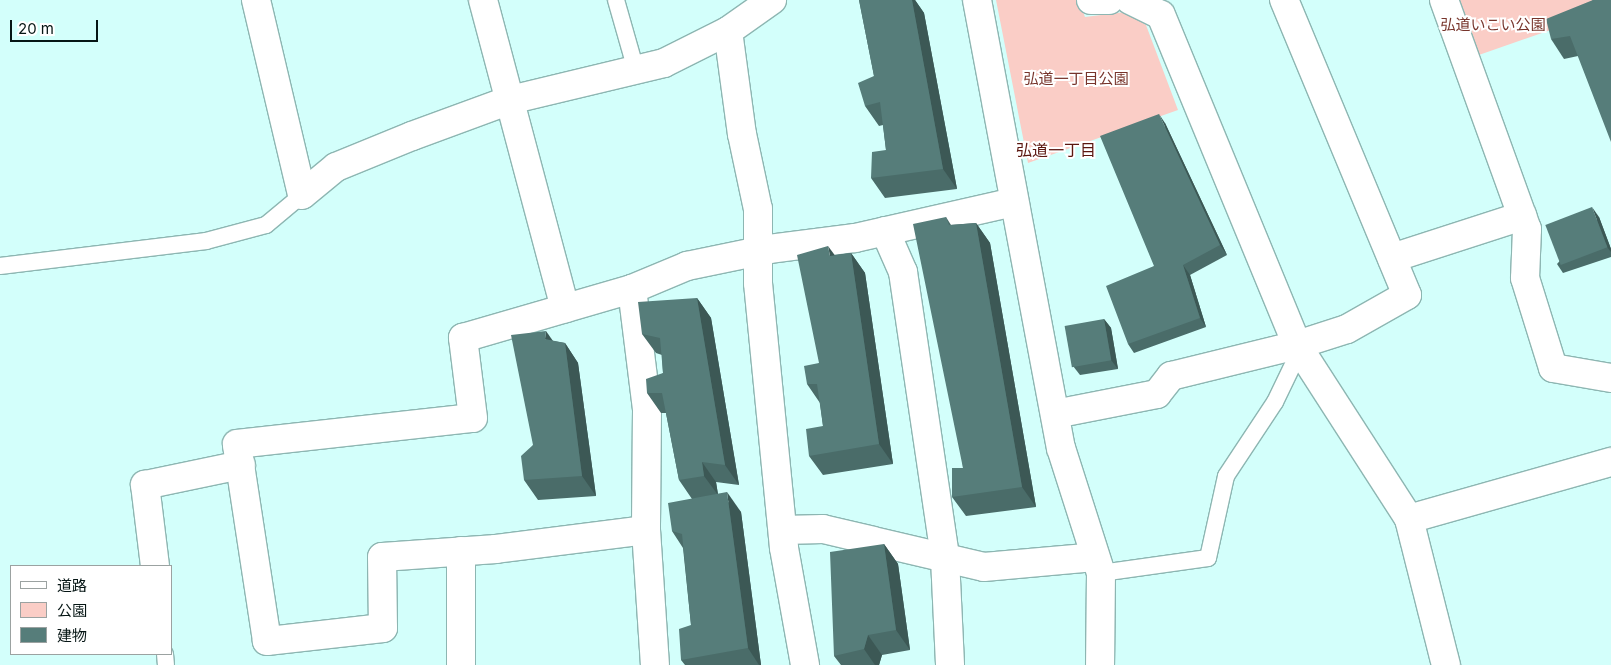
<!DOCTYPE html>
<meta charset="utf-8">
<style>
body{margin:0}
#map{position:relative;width:1611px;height:665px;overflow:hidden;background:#d3fffb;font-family:Inter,"Noto Sans JP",sans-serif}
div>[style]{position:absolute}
.green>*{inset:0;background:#facdc6}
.roads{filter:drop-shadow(1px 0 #8db6b2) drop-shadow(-1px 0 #8db6b2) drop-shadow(0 1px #8db6b2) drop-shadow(0 -1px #8db6b2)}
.lane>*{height:16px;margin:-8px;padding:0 8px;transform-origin:8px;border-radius:8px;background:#fff}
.street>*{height:28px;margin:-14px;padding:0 14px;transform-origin:14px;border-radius:14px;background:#fff}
.wall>*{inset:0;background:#4a6c69}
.shaded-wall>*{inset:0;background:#3c5855}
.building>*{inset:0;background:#567d7a;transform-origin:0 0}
span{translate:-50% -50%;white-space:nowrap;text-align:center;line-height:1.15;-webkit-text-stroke:4px #fff;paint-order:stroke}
.park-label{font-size:15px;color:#77342b}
.neighbourhood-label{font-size:16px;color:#5b1710}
.legend{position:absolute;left:10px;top:565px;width:162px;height:90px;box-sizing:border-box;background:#fff;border:1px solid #9ba2a1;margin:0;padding:6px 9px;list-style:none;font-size:15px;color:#061615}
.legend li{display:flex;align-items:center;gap:10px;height:25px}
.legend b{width:25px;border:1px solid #9ba2a1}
.scale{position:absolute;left:10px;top:20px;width:88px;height:22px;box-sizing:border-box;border:2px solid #061615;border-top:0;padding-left:6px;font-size:15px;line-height:18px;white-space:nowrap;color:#061615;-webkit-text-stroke:4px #fff;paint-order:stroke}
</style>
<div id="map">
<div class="green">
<div style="clip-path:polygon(996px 0,1079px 0,1085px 17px,1125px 12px,1146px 25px,1178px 110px,1028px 163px)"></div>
<div style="clip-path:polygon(1459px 0,1611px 0,1611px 9px,1476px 56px)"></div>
</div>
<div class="roads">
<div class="lane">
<div style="left:616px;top:0;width:73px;rotate:74.1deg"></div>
<div style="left:0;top:266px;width:208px;rotate:-6.9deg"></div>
<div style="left:206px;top:241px;width:62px;rotate:-14.9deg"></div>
<div style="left:266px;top:225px;width:47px;rotate:-39.8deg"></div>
<div style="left:1101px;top:573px;width:108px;rotate:-8deg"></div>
<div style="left:1208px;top:558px;width:84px;rotate:-77.6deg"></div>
<div style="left:1226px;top:476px;width:89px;rotate:-56.5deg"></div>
<div style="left:1275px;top:402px;width:58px;rotate:-64.3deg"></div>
<div style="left:165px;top:654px;width:11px;rotate:85deg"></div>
</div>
<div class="street">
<div style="left:256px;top:0;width:200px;rotate:76.7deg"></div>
<div style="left:302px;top:195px;width:44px;rotate:-39.5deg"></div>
<div style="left:336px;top:167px;width:82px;rotate:-22.2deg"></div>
<div style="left:412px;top:136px;width:104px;rotate:-20.2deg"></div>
<div style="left:510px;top:100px;width:158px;rotate:-13.5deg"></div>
<div style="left:664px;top:63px;width:72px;rotate:-26.6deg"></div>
<div style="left:728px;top:31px;width:54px;rotate:-35.2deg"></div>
<div style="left:483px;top:0;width:319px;rotate:75.1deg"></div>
<div style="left:977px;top:0;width:456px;rotate:79.4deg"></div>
<div style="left:1061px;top:448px;width:131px;rotate:72.3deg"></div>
<div style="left:1101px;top:573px;width:92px;rotate:90.6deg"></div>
<div style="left:1091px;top:0;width:18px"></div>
<div style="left:1130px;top:0;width:34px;rotate:26deg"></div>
<div style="left:1161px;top:15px;width:357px;rotate:67.6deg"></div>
<div style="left:1297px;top:345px;width:207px;rotate:57.2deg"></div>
<div style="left:1409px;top:519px;width:151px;rotate:75.8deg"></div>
<div style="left:1444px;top:0;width:244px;rotate:70.1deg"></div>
<div style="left:1527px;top:229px;width:49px;rotate:92.3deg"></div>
<div style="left:1525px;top:278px;width:94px;rotate:72.7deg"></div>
<div style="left:1553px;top:368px;width:59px;rotate:9.8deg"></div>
<div style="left:728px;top:31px;width:104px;rotate:82.3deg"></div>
<div style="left:742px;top:134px;width:77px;rotate:78deg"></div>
<div style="left:758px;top:209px;width:74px;rotate:90deg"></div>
<div style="left:758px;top:283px;width:266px;rotate:84.4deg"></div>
<div style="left:784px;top:548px;width:119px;rotate:79.8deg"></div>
<div style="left:885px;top:231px;width:45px;rotate:66.3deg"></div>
<div style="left:903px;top:272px;width:289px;rotate:81.6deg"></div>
<div style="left:945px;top:558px;width:107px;rotate:87.3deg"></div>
<div style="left:1392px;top:258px;width:137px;rotate:-17.9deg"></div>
<div style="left:632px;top:289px;width:122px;rotate:82.9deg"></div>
<div style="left:647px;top:410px;width:120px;rotate:90.5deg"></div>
<div style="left:646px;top:530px;width:135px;rotate:86.2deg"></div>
<div style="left:1055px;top:414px;width:104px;rotate:-11.1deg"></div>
<div style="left:1157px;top:394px;width:23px;rotate:-52deg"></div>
<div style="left:1171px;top:376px;width:130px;rotate:-13.8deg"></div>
<div style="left:1297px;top:345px;width:52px;rotate:-17.7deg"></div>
<div style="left:1347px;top:329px;width:69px;rotate:-29.5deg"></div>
<div style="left:1407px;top:295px;width:320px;rotate:-112.6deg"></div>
<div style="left:1409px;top:519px;width:210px;rotate:-15.8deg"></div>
<div style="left:646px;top:530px;width:151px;rotate:172.8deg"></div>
<div style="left:496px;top:549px;width:114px;rotate:176deg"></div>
<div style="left:382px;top:557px;width:71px;rotate:89.2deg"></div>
<div style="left:383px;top:628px;width:117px;rotate:173.6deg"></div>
<div style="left:267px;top:641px;width:199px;rotate:-98.7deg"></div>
<div style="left:237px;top:444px;width:237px;rotate:-6.3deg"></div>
<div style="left:473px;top:418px;width:81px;rotate:-97.1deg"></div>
<div style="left:463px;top:338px;width:176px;rotate:-16.2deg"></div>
<div style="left:632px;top:289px;width:60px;rotate:-22.7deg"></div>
<div style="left:687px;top:266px;width:84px;rotate:-11.7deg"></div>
<div style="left:769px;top:249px;width:87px;rotate:-7.3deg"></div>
<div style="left:855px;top:238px;width:163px;rotate:-12.8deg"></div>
<div style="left:783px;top:530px;width:40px;rotate:-1.4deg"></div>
<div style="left:823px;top:529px;width:165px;rotate:13.3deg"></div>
<div style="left:984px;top:567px;width:111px;rotate:-5.1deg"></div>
<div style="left:155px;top:566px;width:82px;rotate:-97deg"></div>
<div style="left:145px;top:485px;width:98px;rotate:-11.8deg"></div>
<div style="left:461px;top:665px;width:114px;rotate:-90deg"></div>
</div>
</div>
<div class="wall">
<div style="clip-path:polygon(859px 0,915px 0,924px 13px,957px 189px,885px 198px,871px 178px,886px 150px,883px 125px,879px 126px,865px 106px,874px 76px)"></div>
<div style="clip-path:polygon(1593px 0,1578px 56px,1564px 59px,1551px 39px)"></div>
<div style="clip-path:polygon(1165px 123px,1227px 255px,1190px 275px,1206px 327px,1134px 353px,1128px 344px,1154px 266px)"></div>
<div style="clip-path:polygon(946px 217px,951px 225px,976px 223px,990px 243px,1036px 507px,966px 516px,952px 497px,963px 468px)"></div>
<div style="clip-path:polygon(1599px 217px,1611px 249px,1611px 257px,1563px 273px,1557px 264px)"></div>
<div style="clip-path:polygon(851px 253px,865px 273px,893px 464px,823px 475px,809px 456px,823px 426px,820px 403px,807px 384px,819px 363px,835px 255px)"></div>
<div style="clip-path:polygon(697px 298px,711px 318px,739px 485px,716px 482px,718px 494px,741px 512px,761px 665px,685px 665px,681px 660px,691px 625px,683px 548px,672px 531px,692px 499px,679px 480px,666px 413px,661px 413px,647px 393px,663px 373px,662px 355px,656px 353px,642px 334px)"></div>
<div style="clip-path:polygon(1104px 319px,1111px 328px,1118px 369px,1080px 375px,1073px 366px)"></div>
<div style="clip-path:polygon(553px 341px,565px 343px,578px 363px,596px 496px,538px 500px,524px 480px,533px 445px)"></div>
<div style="clip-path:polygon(884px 544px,898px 564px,910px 650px,882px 655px,879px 665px,841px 665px,834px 656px)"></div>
</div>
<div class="shaded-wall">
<div style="clip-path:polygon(912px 0,915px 0,924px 13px,957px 189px,943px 169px)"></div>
<div style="clip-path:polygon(1159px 114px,1165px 123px,1227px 255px,1220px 245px)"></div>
<div style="clip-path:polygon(1592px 207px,1599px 217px,1611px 249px,1611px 252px,1607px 247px)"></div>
<div style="clip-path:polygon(976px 223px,990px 243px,1036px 507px,1022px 487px)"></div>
<div style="clip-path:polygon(828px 246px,842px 265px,830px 256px)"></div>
<div style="clip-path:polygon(851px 253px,865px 273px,893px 464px,879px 444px)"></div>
<div style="clip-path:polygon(1183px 265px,1190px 275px,1206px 327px,1200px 318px)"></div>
<div style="clip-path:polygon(697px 298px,711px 318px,739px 485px,725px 465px)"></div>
<div style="clip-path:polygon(1104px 319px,1111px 328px,1118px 369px,1111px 360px)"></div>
<div style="clip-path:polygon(546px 331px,560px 351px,545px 339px)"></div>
<div style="clip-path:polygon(565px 343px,578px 363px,596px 496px,582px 476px)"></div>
<div style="clip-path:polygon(702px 462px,716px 482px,718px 495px,704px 476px)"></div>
<div style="clip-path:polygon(727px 492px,741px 512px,761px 665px,759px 665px,748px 648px)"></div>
<div style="clip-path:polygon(884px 544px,898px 564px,910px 650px,896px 630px)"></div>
<div style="clip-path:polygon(868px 635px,882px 655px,879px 665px,875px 665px,864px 649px)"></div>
</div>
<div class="building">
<div style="clip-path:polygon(859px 0,912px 0,943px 169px,871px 178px,872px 152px,886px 150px,880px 102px,865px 106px,858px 83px,874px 76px)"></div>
<div style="clip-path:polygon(1593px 0,1611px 0,1611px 142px,1570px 36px,1551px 39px,1546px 19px)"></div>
<div style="clip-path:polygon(1159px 114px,1220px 245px,1183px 265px,1200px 318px,1128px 344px,1106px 286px,1154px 266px,1100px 136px)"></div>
<div style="left:1592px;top:207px;width:43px;height:50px;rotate:69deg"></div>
<div style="clip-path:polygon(946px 217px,949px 225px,976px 223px,1022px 487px,952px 497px,952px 468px,963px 468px,913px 224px)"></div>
<div style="clip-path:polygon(828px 246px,830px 256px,851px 253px,879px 444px,809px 456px,806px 429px,823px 426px,817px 384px,807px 384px,804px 366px,819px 363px,797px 255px)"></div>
<div style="clip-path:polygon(697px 298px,725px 465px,702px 462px,704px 476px,679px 480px,662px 393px,647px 393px,646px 379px,663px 373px,660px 338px,642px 334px,638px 302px)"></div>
<div style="left:1104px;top:319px;width:42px;height:40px;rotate:80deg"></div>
<div style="clip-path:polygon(546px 331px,545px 339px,565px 343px,582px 476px,524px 480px,521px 456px,533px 445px,511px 335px)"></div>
<div style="clip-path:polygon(727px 492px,748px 648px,681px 660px,679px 629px,691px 625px,682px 534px,672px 531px,668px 503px)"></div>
<div style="clip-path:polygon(884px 544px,896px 630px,868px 635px,864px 649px,834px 656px,830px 552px)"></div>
</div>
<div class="park-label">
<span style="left:1493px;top:25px">弘道いこい公園</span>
<span style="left:1076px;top:79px">弘道一丁目公園</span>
</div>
<div class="neighbourhood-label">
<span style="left:1056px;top:150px">弘道一丁目</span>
</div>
<ul class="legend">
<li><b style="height:6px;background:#fff"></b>道路</li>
<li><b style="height:14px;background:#facdc6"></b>公園</li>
<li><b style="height:14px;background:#567d7a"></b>建物</li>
</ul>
<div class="scale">20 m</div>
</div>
